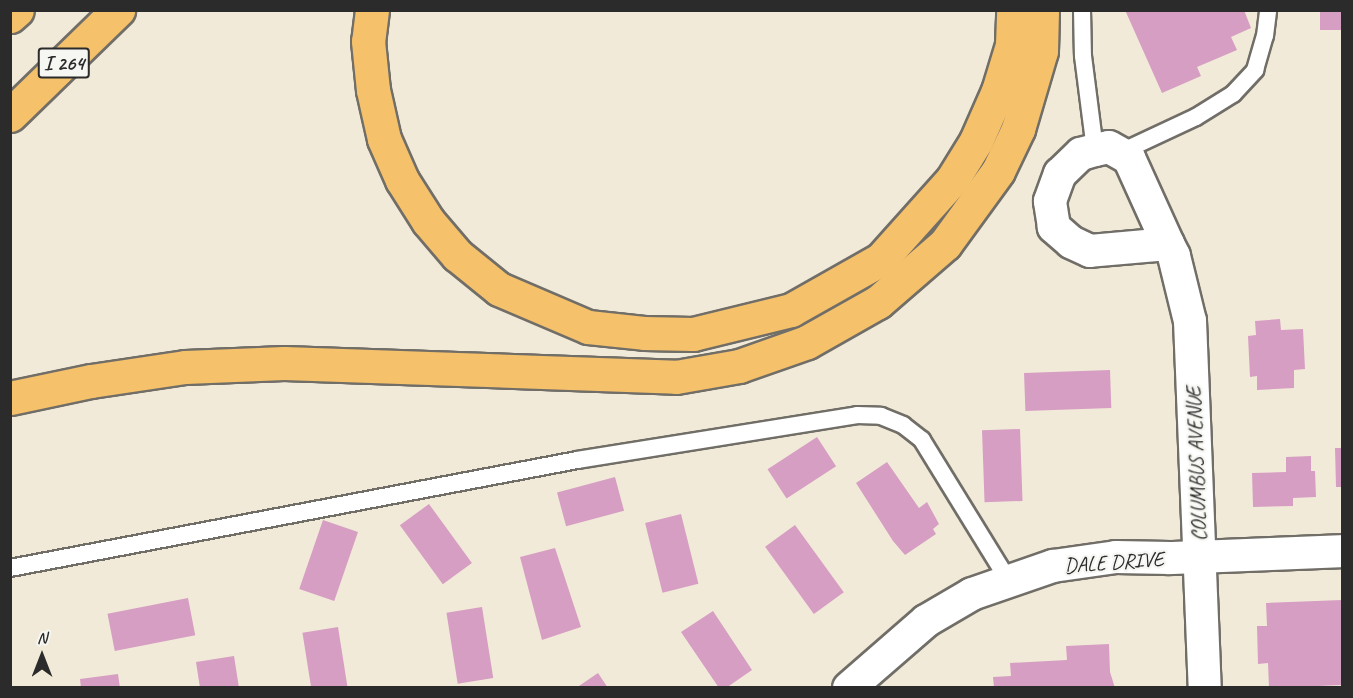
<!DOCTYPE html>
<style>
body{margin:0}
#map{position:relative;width:1353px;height:698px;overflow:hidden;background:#f2ead8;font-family:Caveat,sans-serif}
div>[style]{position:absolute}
.building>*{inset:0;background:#d69ec3;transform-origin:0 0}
.roads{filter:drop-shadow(2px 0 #716e68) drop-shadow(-2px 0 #716e68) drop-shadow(0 2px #716e68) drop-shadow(0 -2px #716e68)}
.service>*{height:16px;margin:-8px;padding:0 8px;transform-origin:8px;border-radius:8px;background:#fff}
.minor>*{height:32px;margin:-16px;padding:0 16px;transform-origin:16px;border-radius:16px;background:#fff}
.motorway>*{height:33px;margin:-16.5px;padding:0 16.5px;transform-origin:16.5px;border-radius:16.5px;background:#f5c16b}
span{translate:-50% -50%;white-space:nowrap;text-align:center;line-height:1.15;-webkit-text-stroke:4.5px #f6f6f2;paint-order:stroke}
.shield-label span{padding:2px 4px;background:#f6f6f2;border:2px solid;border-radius:4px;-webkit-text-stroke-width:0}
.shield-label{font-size:20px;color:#2b2b2b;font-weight:700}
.street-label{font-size:21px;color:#2b2b2b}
.frame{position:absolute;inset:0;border:12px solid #2b2b2b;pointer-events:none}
.north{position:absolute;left:12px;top:626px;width:60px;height:60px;-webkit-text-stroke:4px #f6f6f2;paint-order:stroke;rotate:0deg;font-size:16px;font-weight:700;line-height:24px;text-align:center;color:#2b2b2b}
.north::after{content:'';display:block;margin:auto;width:21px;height:27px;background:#2b2b2b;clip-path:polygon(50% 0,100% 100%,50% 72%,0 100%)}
</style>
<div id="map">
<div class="building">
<div style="clip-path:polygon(1125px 10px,1244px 10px,1251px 28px,1231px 37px,1237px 50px,1197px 67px,1201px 76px,1162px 93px)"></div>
<div style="left:1320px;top:10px;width:22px;height:20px"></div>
<div style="clip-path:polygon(1280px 319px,1281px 330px,1303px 329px,1305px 369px,1294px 370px,1294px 388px,1257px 390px,1257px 376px,1250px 377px,1248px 336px,1256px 335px,1255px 321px)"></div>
<div style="left:1110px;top:370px;width:38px;height:86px;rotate:88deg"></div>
<div style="left:1020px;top:429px;width:72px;height:38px;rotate:88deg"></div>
<div style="left:817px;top:437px;width:35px;height:59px;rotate:57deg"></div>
<div style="clip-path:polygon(1335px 448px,1342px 448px,1342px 487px,1336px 487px)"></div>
<div style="clip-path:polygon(1311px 456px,1311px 471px,1315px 471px,1316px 497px,1293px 498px,1293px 506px,1253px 507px,1252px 473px,1286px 472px,1286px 457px)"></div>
<div style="clip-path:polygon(887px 462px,919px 508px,927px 502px,939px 524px,933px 529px,936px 534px,905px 555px,893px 541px,856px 483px)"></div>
<div style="left:615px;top:477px;width:35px;height:60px;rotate:75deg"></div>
<div style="left:429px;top:504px;width:73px;height:36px;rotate:54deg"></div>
<div style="left:681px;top:514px;width:72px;height:37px;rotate:76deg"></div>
<div style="left:323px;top:520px;width:37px;height:73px;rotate:19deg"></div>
<div style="left:795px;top:525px;width:83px;height:37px;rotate:54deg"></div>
<div style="clip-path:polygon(555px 548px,581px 627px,542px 640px,520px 557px)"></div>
<div style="left:188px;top:598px;width:38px;height:82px;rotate:79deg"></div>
<div style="clip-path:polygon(1342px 600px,1342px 685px,1269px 688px,1268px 663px,1258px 664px,1257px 626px,1267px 626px,1266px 603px)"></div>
<div style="left:482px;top:607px;width:72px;height:36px;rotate:81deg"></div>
<div style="clip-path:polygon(713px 611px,752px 670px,726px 688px,719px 688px,681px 632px)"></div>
<div style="left:338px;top:627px;width:62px;height:36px;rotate:81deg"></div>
<div style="clip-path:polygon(1109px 644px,1110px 672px,1115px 688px,994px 688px,993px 677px,1011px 676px,1010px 663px,1067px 660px,1066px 646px)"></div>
<div style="clip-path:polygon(234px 656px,239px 688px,200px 688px,196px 662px)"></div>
<div style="clip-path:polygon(598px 673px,608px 688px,576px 688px)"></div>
<div style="clip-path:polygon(118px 674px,120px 688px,81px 688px,80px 679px)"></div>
</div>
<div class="roads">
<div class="service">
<div style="left:1082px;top:10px;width:46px;rotate:88.8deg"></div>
<div style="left:1083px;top:56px;width:95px;rotate:82.7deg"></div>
<div style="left:1119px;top:153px;width:85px;rotate:-25.1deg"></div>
<div style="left:1196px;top:117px;width:44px;rotate:-31.9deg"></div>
<div style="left:1233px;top:94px;width:33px;rotate:-47deg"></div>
<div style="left:1255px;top:70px;width:35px;rotate:-74deg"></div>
<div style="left:1265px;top:36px;width:26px;rotate:-83deg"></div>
<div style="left:10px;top:568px;width:577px;rotate:-10.78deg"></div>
<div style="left:577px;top:460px;width:284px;rotate:-9.1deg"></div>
<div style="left:857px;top:415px;width:24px;rotate:2deg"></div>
<div style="left:881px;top:416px;width:24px;rotate:22deg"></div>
<div style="left:903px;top:425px;width:24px;rotate:38deg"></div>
<div style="left:922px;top:440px;width:164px;rotate:58.4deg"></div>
</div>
<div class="minor">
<div style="left:1168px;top:244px;width:78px;rotate:174.9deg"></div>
<div style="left:1090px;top:251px;width:21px;rotate:-155deg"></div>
<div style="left:1071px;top:242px;width:23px;rotate:-139deg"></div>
<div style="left:1054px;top:227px;width:26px;rotate:-99deg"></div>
<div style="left:1050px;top:201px;width:29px;rotate:-70deg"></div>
<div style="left:1060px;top:174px;width:29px;rotate:-44deg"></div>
<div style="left:1081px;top:154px;width:15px;rotate:-16deg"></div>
<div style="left:1095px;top:150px;width:14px;rotate:-12deg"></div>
<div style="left:1109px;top:147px;width:23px;rotate:29deg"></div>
<div style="left:1129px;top:158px;width:94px;rotate:65.6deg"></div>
<div style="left:1168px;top:244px;width:13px;rotate:63deg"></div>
<div style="left:1174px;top:256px;width:67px;rotate:76.2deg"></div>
<div style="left:1190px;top:321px;width:367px;rotate:87.7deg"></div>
<div style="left:849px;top:688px;width:102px;rotate:-41deg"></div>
<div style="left:926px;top:621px;width:53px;rotate:-30.4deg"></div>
<div style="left:972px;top:594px;width:86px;rotate:-19.1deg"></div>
<div style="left:1053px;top:566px;width:64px;rotate:-8.1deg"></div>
<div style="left:1116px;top:557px;width:54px;rotate:1.1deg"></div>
<div style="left:1170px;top:558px;width:172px;rotate:-2.3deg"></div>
</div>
<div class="motorway">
<div style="left:372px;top:10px;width:31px;rotate:97deg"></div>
<div style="left:368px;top:41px;width:49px;rotate:84.2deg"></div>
<div style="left:373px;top:90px;width:50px;rotate:77.3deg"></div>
<div style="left:384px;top:139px;width:45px;rotate:66.3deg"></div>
<div style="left:402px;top:180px;width:49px;rotate:57.6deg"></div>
<div style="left:428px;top:221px;width:45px;rotate:49.5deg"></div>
<div style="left:457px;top:255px;width:54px;rotate:39deg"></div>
<div style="left:499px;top:289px;width:97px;rotate:23.1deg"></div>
<div style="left:588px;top:327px;width:56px;rotate:6.1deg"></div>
<div style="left:644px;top:333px;width:49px;rotate:1.2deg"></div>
<div style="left:693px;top:334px;width:101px;rotate:-13.8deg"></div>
<div style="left:791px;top:310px;width:103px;rotate:-29.5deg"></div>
<div style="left:881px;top:259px;width:106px;rotate:-48.1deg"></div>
<div style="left:952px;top:180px;width:46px;rotate:-58.4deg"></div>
<div style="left:976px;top:141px;width:55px;rotate:-66.3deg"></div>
<div style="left:998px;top:91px;width:48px;rotate:-73.1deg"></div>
<div style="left:1012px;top:45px;width:35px;rotate:-88deg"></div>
<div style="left:10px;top:16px;width:9px;rotate:-41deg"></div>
<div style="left:10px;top:115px;width:151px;rotate:-44.2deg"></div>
<div style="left:10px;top:398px;width:83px;rotate:-11.9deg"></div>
<div style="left:91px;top:381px;width:95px;rotate:-8.5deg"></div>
<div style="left:185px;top:367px;width:99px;rotate:-2.3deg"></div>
<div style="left:284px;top:363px;width:392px;rotate:2deg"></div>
<div style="left:676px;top:377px;width:64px;rotate:-9.9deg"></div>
<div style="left:739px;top:366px;width:72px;rotate:-19.4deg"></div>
<div style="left:807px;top:342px;width:81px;rotate:-29.4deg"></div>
<div style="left:878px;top:302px;width:89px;rotate:-40.9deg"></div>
<div style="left:945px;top:244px;width:90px;rotate:-54deg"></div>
<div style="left:998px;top:171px;width:47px;rotate:-64.5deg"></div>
<div style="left:1018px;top:129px;width:81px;rotate:-73.6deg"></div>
<div style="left:1041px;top:51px;width:41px;rotate:-88.6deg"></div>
</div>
</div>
<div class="shield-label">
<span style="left:64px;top:63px">I 264</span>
</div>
<div class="street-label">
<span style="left:1196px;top:464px;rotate:-92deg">COLUMBUS AVENUE</span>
<span style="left:1114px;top:562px;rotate:-4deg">DALE DRIVE</span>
</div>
<div class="frame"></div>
<div class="north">N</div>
</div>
